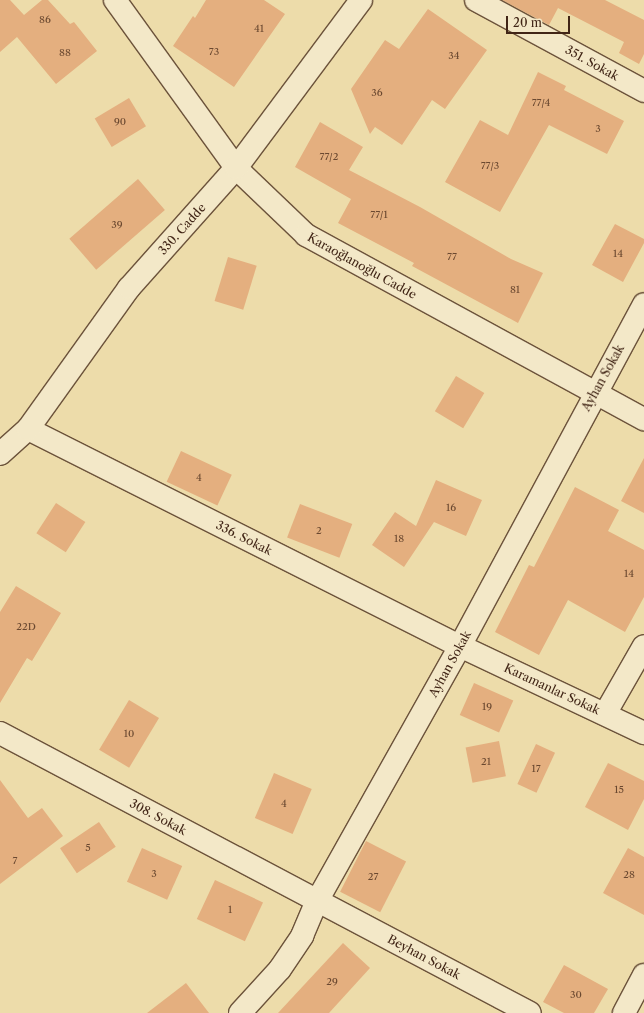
<!DOCTYPE html>
<meta charset="utf-8">
<style>
body{margin:0}
#map{position:relative;width:644px;height:1013px;overflow:hidden;background:#eddcaa;font-family:"Libre Caslon Text",serif}
div>[style]{position:absolute}
.building>*{inset:0;background:#e4af7f;transform-origin:0 0}
.roads{filter:drop-shadow(1px 0 #6c533b) drop-shadow(-1px 0 #6c533b) drop-shadow(0 1px #6c533b) drop-shadow(0 -1px #6c533b)}
.street>*{height:22px;margin:-11px;padding:0 11px;transform-origin:11px;border-radius:11px;background:#f3e8c8}
span{translate:-50% -50%;white-space:nowrap;text-align:center;line-height:1.15;-webkit-text-stroke:3.5px #f3e8c8;paint-order:stroke}
.number-label{font-size:10px;color:#6a4830}
.number-label span{-webkit-text-stroke-width:0}
.street-label{font-size:12px;color:#412516}
.scale{position:absolute;left:506px;top:16px;width:64px;height:18px;box-sizing:border-box;border:2px solid #412516;border-top:0;padding-left:5px;font-size:12px;line-height:14px;white-space:nowrap;color:#412516;-webkit-text-stroke:3px #f3e8c8;paint-order:stroke}
</style>
<div id="map">
<div class="building">
<div style="clip-path:polygon(0 0,10px 0,24px 15px,42px 0,48px 0,70px 24px,74px 22px,97px 51px,56px 84px,17px 37px,0 52px)"></div>
<div style="clip-path:polygon(206px 0,264px 0,285px 14px,234px 87px,173px 46px,193px 16px,195px 18px)"></div>
<div style="clip-path:polygon(502px 0,605px 0,644px 20px,644px 54px,639px 64px,619px 53px,624px 42px,558px 8px,549px 25px)"></div>
<div style="clip-path:polygon(428px 9px,487px 50px,445px 109px,432px 100px,402px 145px,375px 127px,370px 134px,351px 89px,385px 40px,399px 49px)"></div>
<div style="clip-path:polygon(538px 72px,566px 86px,564px 90px,624px 121px,607px 154px,549px 125px,500px 212px,445px 182px,480px 120px,508px 135px)"></div>
<div style="left:129px;top:98px;width:33px;height:40px;rotate:59deg"></div>
<div style="clip-path:polygon(320px 122px,363px 147px,349px 170px,420px 207px,511px 259px,543px 273px,518px 323px,412px 266px,414px 263px,338px 223px,351px 199px,295px 167px)"></div>
<div style="left:138px;top:179px;width:41px;height:91px;rotate:49deg"></div>
<div style="clip-path:polygon(615px 224px,644px 239px,644px 243px,623px 282px,592px 265px)"></div>
<div style="left:228px;top:257px;width:30px;height:46px;rotate:17deg"></div>
<div style="left:456px;top:376px;width:33px;height:41px;rotate:31deg"></div>
<div style="left:181px;top:451px;width:56px;height:34px;rotate:25deg"></div>
<div style="clip-path:polygon(644px 458px,644px 513px,621px 501px)"></div>
<div style="clip-path:polygon(436px 480px,482px 500px,466px 536px,434px 522px,404px 567px,372px 545px,395px 512px,416px 526px)"></div>
<div style="clip-path:polygon(575px 487px,619px 510px,608px 531px,644px 550px,644px 597px,625px 632px,568px 600px,539px 655px,495px 632px,529px 565px,534px 567px)"></div>
<div style="left:56px;top:503px;width:35px;height:36px;rotate:33deg"></div>
<div style="left:300px;top:504px;width:56px;height:36px;rotate:21deg"></div>
<div style="clip-path:polygon(16px 586px,61px 613px,32px 661px,27px 658px,0 703px,0 612px)"></div>
<div style="left:474px;top:683px;width:43px;height:35px;rotate:24deg"></div>
<div style="left:129px;top:700px;width:35px;height:58px;rotate:31deg"></div>
<div style="left:499px;top:741px;width:36px;height:34px;rotate:79deg"></div>
<div style="left:536px;top:744px;width:21px;height:44px;rotate:25deg"></div>
<div style="clip-path:polygon(608px 763px,644px 781px,644px 799px,628px 830px,585px 807px)"></div>
<div style="left:274px;top:773px;width:41px;height:49px;rotate:23deg"></div>
<div style="clip-path:polygon(0 780px,28px 818px,42px 808px,63px 836px,0 884px)"></div>
<div style="left:99px;top:822px;width:30px;height:47px;rotate:56deg"></div>
<div style="left:366px;top:841px;width:45px;height:57px;rotate:27deg"></div>
<div style="left:142px;top:848px;width:44px;height:37px;rotate:24deg"></div>
<div style="clip-path:polygon(628px 848px,644px 857px,644px 915px,603px 893px)"></div>
<div style="left:215px;top:880px;width:53px;height:43px;rotate:25deg"></div>
<div style="clip-path:polygon(343px 943px,370px 968px,329px 1013px,278px 1013px)"></div>
<div style="clip-path:polygon(564px 965px,608px 989px,594px 1013px,564px 1013px,543px 1002px)"></div>
<div style="clip-path:polygon(186px 983px,209px 1013px,147px 1013px)"></div>
</div>
<div class="roads">
<div class="street">
<div style="left:115px;top:0;width:207px;rotate:54.2deg"></div>
<div style="left:236px;top:168px;width:97px;rotate:43.7deg"></div>
<div style="left:306px;top:235px;width:385px;rotate:28.6deg"></div>
<div style="left:476px;top:0;width:191px;rotate:28.4deg"></div>
<div style="left:28px;top:429px;width:483px;rotate:26.7deg"></div>
<div style="left:460px;top:646px;width:204px;rotate:25.3deg"></div>
<div style="left:0;top:454px;width:38px;rotate:-42deg"></div>
<div style="left:28px;top:429px;width:173px;rotate:-54.4deg"></div>
<div style="left:129px;top:288px;width:161px;rotate:-48.3deg"></div>
<div style="left:236px;top:168px;width:209px;rotate:-53.3deg"></div>
<div style="left:605px;top:714px;width:78px;rotate:-60.2deg"></div>
<div style="left:0;top:733px;width:599px;rotate:27.85deg"></div>
<div style="left:240px;top:1013px;width:59px;rotate:-47.7deg"></div>
<div style="left:280px;top:969px;width:40px;rotate:-56deg"></div>
<div style="left:302px;top:936px;width:38px;rotate:-67deg"></div>
<div style="left:317px;top:901px;width:292px;rotate:-60.7deg"></div>
<div style="left:460px;top:646px;width:388px;rotate:-61.7deg"></div>
<div style="left:624px;top:1013px;width:43px;rotate:-62.2deg"></div>
</div>
</div>
<div class="number-label">
<span style="left:45px;top:20px">86</span>
<span style="left:259px;top:29px">41</span>
<span style="left:214px;top:52px">73</span>
<span style="left:65px;top:53px">88</span>
<span style="left:454px;top:56px">34</span>
<span style="left:377px;top:93px">36</span>
<span style="left:541px;top:103px">77/4</span>
<span style="left:120px;top:122px">90</span>
<span style="left:598px;top:129px">3</span>
<span style="left:329px;top:157px">77/2</span>
<span style="left:490px;top:166px">77/3</span>
<span style="left:379px;top:215px">77/1</span>
<span style="left:117px;top:225px">39</span>
<span style="left:618px;top:254px">14</span>
<span style="left:452px;top:257px">77</span>
<span style="left:515px;top:290px">81</span>
<span style="left:199px;top:478px">4</span>
<span style="left:451px;top:508px">16</span>
<span style="left:319px;top:531px">2</span>
<span style="left:399px;top:539px">18</span>
<span style="left:629px;top:574px">14</span>
<span style="left:26px;top:627px">22D</span>
<span style="left:487px;top:707px">19</span>
<span style="left:129px;top:734px">10</span>
<span style="left:486px;top:762px">21</span>
<span style="left:536px;top:769px">17</span>
<span style="left:619px;top:790px">15</span>
<span style="left:284px;top:804px">4</span>
<span style="left:88px;top:848px">5</span>
<span style="left:15px;top:861px">7</span>
<span style="left:154px;top:874px">3</span>
<span style="left:629px;top:875px">28</span>
<span style="left:373px;top:877px">27</span>
<span style="left:230px;top:910px">1</span>
<span style="left:332px;top:982px">29</span>
<span style="left:576px;top:995px">30</span>
</div>
<div class="street-label">
<span style="left:592px;top:63px;rotate:29deg">351. Sokak</span>
<span style="left:182px;top:229px;rotate:-48deg">330. Cadde</span>
<span style="left:362px;top:266px;rotate:29deg">Karaoğlanoğlu Cadde</span>
<span style="left:603px;top:378px;rotate:-61deg">Ayhan Sokak</span>
<span style="left:244px;top:538px;rotate:27deg">336. Sokak</span>
<span style="left:450px;top:664px;rotate:-61deg">Ayhan Sokak</span>
<span style="left:552px;top:689px;rotate:25deg">Karamanlar Sokak</span>
<span style="left:158px;top:817px;rotate:28deg">308. Sokak</span>
<span style="left:424px;top:957px;rotate:28deg">Beyhan Sokak</span>
</div>
<div class="scale">20 m</div>
</div>
